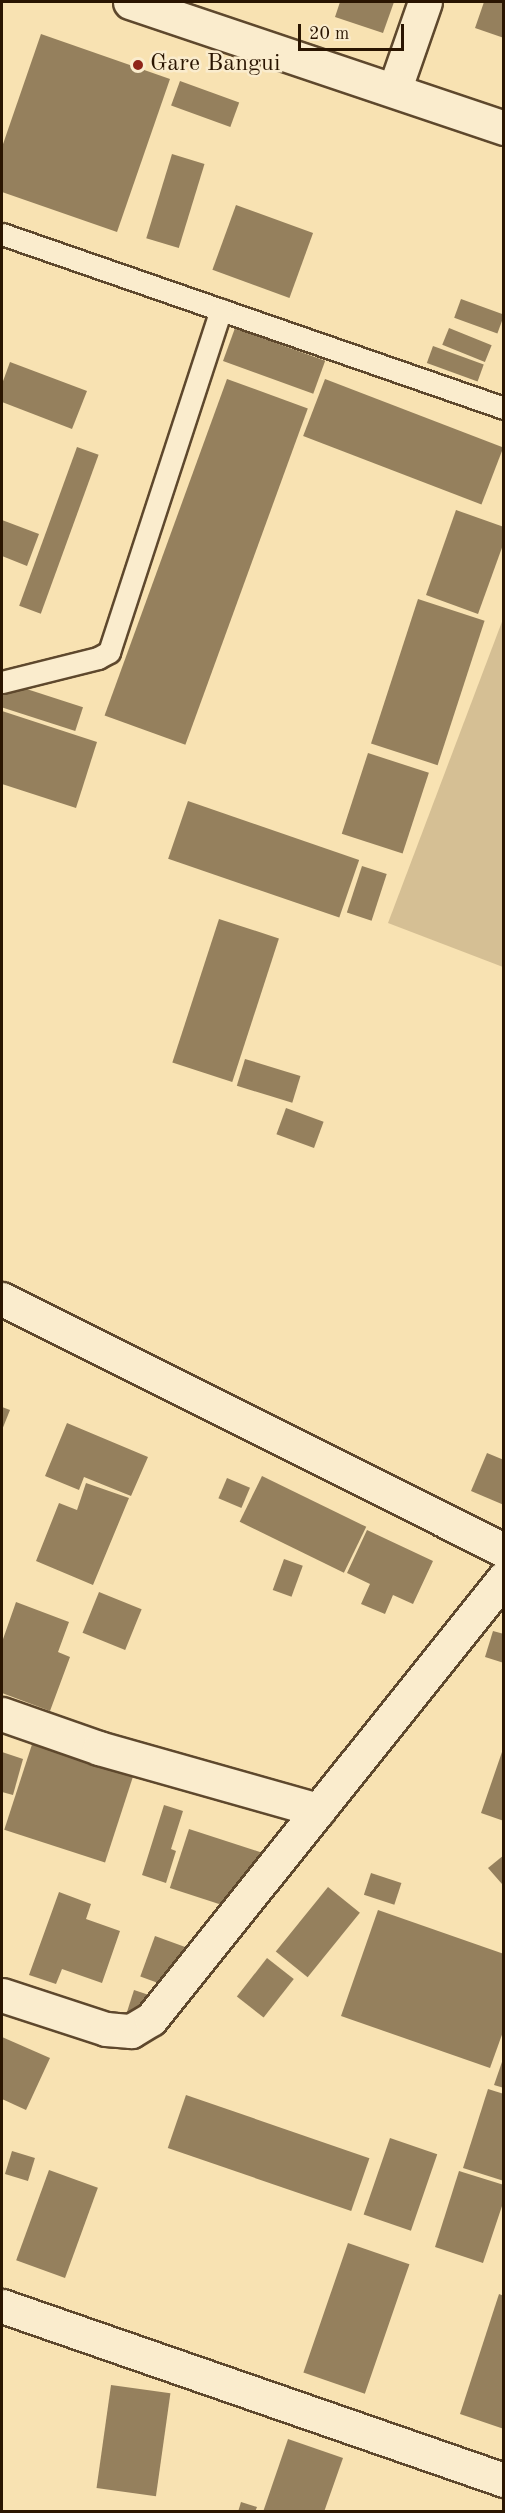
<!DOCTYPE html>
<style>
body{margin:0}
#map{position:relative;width:505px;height:2513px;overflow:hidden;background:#f8e2b2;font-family:"Old Standard TT",serif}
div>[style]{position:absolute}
.green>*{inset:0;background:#d5bf94}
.building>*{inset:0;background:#95805d;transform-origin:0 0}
.roads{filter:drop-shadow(2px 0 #5e482d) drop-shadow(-2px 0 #5e482d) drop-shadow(0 2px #5e482d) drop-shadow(0 -2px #5e482d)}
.service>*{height:21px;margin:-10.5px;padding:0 10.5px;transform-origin:10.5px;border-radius:10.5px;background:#faeccd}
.minor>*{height:33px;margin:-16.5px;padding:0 16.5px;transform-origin:16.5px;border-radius:16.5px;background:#faeccd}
.tertiary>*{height:33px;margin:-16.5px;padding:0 16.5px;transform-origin:16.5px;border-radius:16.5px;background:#faeccd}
.dots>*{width:16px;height:16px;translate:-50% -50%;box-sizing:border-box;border:3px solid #faeccd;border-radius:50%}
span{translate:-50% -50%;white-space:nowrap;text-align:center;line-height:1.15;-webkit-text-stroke:5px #faeccd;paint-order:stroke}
.poi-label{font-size:24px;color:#2a1501}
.left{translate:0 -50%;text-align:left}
.frame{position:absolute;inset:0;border:3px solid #2a1501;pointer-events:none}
.scale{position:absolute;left:298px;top:24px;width:106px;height:27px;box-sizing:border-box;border:3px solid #2a1501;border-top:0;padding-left:8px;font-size:18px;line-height:21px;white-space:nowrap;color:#2a1501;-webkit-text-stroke:4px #faeccd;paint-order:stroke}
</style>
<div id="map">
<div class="green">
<div style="clip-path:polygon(503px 619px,504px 967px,503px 967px,388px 923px)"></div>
</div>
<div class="building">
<div style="clip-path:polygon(340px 2px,394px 2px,383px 33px,335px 17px)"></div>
<div style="clip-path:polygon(484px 2px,504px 2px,504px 38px,475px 28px)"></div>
<div style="clip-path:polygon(41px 34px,170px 79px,117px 232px,2px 192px,2px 147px)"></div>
<div style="left:180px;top:81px;width:63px;height:26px;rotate:20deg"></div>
<div style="left:172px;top:154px;width:34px;height:88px;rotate:17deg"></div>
<div style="left:236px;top:205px;width:82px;height:69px;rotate:20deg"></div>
<div style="left:461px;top:299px;width:46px;height:20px;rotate:20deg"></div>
<div style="left:235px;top:328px;width:96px;height:35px;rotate:20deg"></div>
<div style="left:449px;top:328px;width:46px;height:18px;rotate:22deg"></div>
<div style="left:433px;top:346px;width:54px;height:18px;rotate:20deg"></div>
<div style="clip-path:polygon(10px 362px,87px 391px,72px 429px,2px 402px,2px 384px)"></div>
<div style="left:227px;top:379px;width:86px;height:358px;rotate:20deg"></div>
<div style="left:325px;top:379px;width:191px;height:61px;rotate:21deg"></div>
<div style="left:77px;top:447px;width:23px;height:169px;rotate:20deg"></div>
<div style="clip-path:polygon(456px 510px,504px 527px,504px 542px,478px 614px,426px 595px)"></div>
<div style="clip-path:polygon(2px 520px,39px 534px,27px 566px,2px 556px)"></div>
<div style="left:418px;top:599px;width:70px;height:152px;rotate:18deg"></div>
<div style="left:5px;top:682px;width:82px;height:25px;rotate:18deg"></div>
<div style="clip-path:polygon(2px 711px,97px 742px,76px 808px,2px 784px)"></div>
<div style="left:368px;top:753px;width:64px;height:85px;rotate:18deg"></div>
<div style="left:188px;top:801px;width:181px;height:61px;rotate:19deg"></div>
<div style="left:362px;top:866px;width:26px;height:49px;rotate:18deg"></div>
<div style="left:219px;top:919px;width:63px;height:151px;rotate:18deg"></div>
<div style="left:245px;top:1059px;width:58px;height:28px;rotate:17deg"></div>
<div style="left:286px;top:1108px;width:40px;height:28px;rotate:20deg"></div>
<div style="clip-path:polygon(2px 1407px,10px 1410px,2px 1430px)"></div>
<div style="clip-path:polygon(67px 1423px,148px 1457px,131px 1496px,84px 1477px,79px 1490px,45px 1476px)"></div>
<div style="clip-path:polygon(487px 1453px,504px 1460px,504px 1505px,471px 1491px)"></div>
<div style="left:262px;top:1476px;width:116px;height:51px;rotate:26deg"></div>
<div style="left:227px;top:1478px;width:25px;height:22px;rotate:23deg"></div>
<div style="clip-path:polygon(86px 1483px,129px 1498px,93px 1585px,36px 1561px,59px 1503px,77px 1510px)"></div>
<div style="clip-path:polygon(367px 1530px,433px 1561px,413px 1604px,393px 1595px,385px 1614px,361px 1604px,370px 1584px,347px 1573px)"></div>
<div style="left:284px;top:1559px;width:20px;height:33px;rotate:20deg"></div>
<div style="left:99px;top:1592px;width:46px;height:44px;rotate:22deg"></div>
<div style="clip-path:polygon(16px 1602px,69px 1622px,58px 1652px,70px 1657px,50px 1711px,2px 1693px,2px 1642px)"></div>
<div style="clip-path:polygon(493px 1631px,504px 1634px,504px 1663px,485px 1657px)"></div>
<div style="left:37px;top:1729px;width:106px;height:106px;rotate:18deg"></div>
<div style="clip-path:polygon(503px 1749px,504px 1749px,504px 1821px,481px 1813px)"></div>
<div style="clip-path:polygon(2px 1752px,23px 1759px,13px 1795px,2px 1792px)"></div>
<div style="clip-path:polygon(164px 1805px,183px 1811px,171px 1849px,176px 1851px,166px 1883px,142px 1875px)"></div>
<div style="left:189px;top:1829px;width:80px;height:62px;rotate:18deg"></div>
<div style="clip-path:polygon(504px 1855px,504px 1883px,502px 1884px,488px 1868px)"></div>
<div style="left:371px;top:1873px;width:32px;height:23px;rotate:18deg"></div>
<div style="left:328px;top:1887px;width:41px;height:83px;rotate:39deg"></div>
<div style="clip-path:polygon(59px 1892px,91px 1904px,86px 1919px,120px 1931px,102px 1983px,62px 1969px,56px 1984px,29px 1975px)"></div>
<div style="clip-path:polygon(378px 1910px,504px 1954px,504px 2029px,490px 2068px,341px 2016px)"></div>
<div style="left:155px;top:1936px;width:35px;height:43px;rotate:20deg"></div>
<div style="left:267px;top:1958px;width:34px;height:49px;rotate:38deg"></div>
<div style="clip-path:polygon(134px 1990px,158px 1998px,126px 2015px)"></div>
<div style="clip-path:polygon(2px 2037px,50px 2058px,26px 2110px,2px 2099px)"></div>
<div style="clip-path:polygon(503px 2059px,504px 2059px,504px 2088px,494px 2085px)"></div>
<div style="clip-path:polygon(488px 2089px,504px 2094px,504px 2181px,463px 2168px)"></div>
<div style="left:186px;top:2095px;width:194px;height:56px;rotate:19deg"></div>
<div style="left:390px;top:2138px;width:50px;height:81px;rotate:19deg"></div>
<div style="left:12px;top:2151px;width:24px;height:24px;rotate:17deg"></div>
<div style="left:49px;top:2170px;width:52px;height:96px;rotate:20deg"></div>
<div style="clip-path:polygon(459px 2171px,504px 2185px,504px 2200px,483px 2263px,435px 2247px)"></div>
<div style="left:348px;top:2243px;width:65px;height:137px;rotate:19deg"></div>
<div style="clip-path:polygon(499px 2294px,504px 2296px,504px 2429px,460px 2414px)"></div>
<div style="left:111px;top:2385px;width:60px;height:104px;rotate:8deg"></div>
<div style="clip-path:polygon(288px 2439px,343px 2458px,324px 2512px,263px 2512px)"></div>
<div style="clip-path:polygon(241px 2502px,257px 2507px,255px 2512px,238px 2512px)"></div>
</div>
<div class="roads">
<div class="service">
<div style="left:2px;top:234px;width:531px;rotate:19.12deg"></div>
<div style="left:2px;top:682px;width:99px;rotate:-14deg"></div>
<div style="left:98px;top:658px;width:13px;rotate:-29deg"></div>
<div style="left:109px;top:652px;width:360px;rotate:-71.9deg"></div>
</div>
<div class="minor">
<div style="left:395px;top:88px;width:91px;rotate:-70.8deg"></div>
<div style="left:2px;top:1299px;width:561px;rotate:26.57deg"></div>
<div style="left:2px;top:1714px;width:103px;rotate:19.3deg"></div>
<div style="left:99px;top:1748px;width:228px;rotate:15.8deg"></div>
<div style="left:2px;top:1995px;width:109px;rotate:18.1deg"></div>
<div style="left:106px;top:2029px;width:25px;rotate:5deg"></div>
<div style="left:131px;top:2031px;width:23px;rotate:-31deg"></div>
<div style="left:151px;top:2019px;width:565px;rotate:-51.32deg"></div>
<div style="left:2px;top:2306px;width:531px;rotate:19.12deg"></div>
</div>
<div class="tertiary">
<div style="left:130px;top:2px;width:395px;rotate:18.6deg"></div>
</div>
</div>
<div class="dots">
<div style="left:138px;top:65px;background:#8f2418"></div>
</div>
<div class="poi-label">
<span class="left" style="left:150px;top:65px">Gare Bangui</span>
</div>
<div class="frame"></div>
<div class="scale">20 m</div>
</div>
